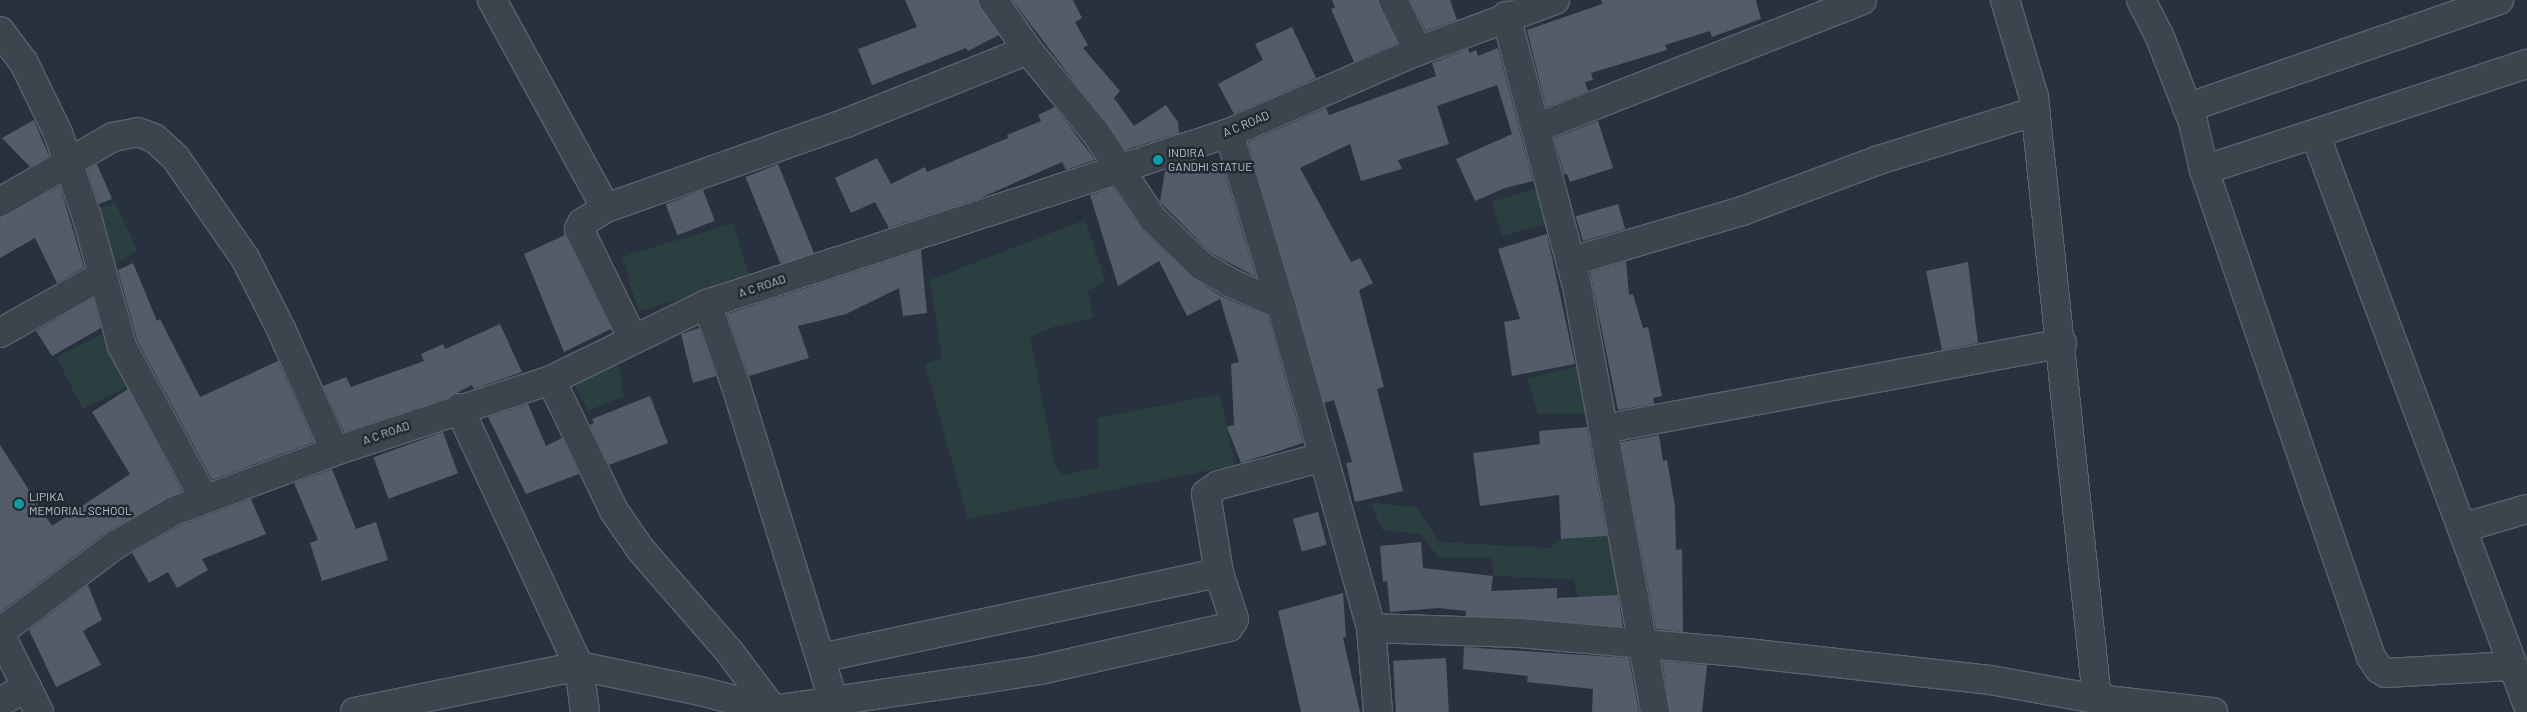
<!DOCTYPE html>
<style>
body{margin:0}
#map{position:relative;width:2527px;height:712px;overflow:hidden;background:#28323e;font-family:Barlow,sans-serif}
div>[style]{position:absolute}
.green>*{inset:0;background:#2b3f40;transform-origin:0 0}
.building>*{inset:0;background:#525d69;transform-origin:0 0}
.roads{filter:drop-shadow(1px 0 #5a626c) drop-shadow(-1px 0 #5a626c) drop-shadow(0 1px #5a626c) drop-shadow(0 -1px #5a626c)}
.street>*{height:28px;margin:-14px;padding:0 14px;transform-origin:14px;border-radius:14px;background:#3c444e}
.dots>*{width:14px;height:14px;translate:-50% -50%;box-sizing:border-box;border:2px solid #212933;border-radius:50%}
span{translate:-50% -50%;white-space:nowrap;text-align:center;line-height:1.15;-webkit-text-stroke:5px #212933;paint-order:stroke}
.street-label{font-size:12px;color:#b8bfc9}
.poi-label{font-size:12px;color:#b8bfc9}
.left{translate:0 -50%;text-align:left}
</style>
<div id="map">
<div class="green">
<div style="left:1543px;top:187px;width:36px;height:53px;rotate:74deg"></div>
<div style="clip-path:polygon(115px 202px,137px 250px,107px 270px,92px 212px)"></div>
<div style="clip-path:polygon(1085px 220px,1105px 281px,1088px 291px,1093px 318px,1055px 326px,1030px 337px,1055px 465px,1063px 475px,1099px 468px,1098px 418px,1220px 394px,1235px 465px,968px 519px,925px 364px,942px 358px,930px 280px)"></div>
<div style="left:733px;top:223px;width:57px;height:116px;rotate:73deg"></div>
<div style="left:108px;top:331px;width:58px;height:58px;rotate:63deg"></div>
<div style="clip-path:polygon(617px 358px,624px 396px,588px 411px,572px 378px)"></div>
<div style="clip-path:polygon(1583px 365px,1587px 413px,1538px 414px,1527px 378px)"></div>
<div style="clip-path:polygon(1371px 503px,1416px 507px,1439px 542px,1550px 548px,1561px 539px,1609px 536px,1622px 595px,1578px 597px,1573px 579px,1493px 576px,1491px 558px,1439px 558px,1421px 534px,1382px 530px)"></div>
</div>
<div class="building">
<div style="clip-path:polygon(905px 0,978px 0,999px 35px,968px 51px,966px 48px,872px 85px,858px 49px,917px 27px)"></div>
<div style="clip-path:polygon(1012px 0,1073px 0,1082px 18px,1075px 22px,1088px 45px,1083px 48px,1120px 91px,1114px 98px,1134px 126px,1166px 105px,1178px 122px,1179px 133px,1126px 150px)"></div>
<div style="clip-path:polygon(1332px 0,1378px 0,1397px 43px,1354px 62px,1331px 9px,1335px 7px)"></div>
<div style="clip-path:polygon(1410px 0,1450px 0,1457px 20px,1426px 31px)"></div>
<div style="clip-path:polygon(1601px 0,1756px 0,1761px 19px,1712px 37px,1710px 31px,1665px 45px,1667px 50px,1591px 73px,1593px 80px,1585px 82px,1588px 91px,1546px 107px,1527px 30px,1602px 4px)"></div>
<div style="clip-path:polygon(1292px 27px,1316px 78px,1234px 114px,1218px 84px,1263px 60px,1255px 44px)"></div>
<div style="clip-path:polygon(1498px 48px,1533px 181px,1505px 188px,1475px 201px,1456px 159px,1512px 134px,1497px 85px,1437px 106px,1449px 144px,1398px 160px,1402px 169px,1361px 181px,1350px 144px,1300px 168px,1351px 262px,1360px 258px,1373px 283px,1359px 290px,1384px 387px,1377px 389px,1403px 491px,1355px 502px,1346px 463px,1352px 462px,1334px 400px,1324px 403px,1248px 142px,1326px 108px,1329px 115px,1436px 76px,1432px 63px,1468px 49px,1470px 53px,1476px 50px,1478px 56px)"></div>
<div style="clip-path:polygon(1055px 107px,1095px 160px,1066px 170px,1062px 162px,978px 199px,889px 228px,875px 202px,851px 213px,835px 178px,877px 158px,891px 184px,925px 167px,927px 172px,1008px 138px,1007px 135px,1041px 121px,1038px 115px)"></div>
<div style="clip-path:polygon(34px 120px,49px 156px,30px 167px,2px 138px)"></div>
<div style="clip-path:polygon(1598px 121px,1613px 168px,1570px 182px,1567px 174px,1564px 174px,1554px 138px)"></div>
<div style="clip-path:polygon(1221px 161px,1256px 277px,1211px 253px,1160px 202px,1165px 171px,1191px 162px)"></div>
<div style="clip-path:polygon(97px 164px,112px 199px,99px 204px,87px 170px)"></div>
<div style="left:778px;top:164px;width:96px;height:35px;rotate:68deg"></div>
<div style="clip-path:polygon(60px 186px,84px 267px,57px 283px,35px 238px,0 258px,0 218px)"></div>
<div style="clip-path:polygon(1113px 187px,1142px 230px,1191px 277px,1223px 297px,1268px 316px,1303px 443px,1241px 463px,1227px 427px,1234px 425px,1231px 364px,1239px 362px,1220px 299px,1187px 316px,1159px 261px,1118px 286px,1090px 195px)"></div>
<div style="left:703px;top:190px;width:33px;height:40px;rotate:69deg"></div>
<div style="left:1618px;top:204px;width:26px;height:44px;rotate:74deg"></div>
<div style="clip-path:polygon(1547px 234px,1575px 364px,1512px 376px,1504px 322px,1520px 319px,1498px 249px)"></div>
<div style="clip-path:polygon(565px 235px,611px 329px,564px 352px,524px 254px)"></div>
<div style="clip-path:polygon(921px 250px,927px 313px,903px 316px,899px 288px,846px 314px,798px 326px,809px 358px,749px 376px,727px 314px)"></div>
<div style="clip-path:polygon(1626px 261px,1629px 295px,1633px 294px,1643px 328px,1648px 327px,1662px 396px,1653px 398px,1654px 404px,1618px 410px,1590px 272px)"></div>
<div style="clip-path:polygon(1968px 262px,1978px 343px,1942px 350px,1926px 271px)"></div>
<div style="clip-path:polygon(133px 263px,157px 321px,160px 319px,200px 397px,278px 361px,314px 442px,212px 480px,137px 340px,118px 270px)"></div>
<div style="clip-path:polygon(93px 298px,101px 328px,52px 356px,36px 331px)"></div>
<div style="clip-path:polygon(500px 324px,522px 372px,474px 389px,472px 385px,447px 398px,344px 432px,323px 386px,346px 377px,351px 387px,424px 361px,421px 354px,443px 344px,445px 349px)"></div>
<div style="clip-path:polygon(699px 328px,716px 376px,693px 383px,681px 334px)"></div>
<div style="clip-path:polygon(128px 389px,182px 491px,106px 532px,0 612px,0 445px,52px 526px,130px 474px,92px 412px)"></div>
<div style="clip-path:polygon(650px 396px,668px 443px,609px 465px,590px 425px,594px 423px,592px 419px)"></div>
<div style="clip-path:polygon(528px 404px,546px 446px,562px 438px,579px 474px,526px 494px,488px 417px)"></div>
<div style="clip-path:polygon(1587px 427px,1607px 536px,1561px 539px,1559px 495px,1480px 506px,1473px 453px,1540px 444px,1539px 431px)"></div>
<div style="left:443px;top:432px;width:44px;height:74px;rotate:70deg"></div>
<div style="clip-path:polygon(1659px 435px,1663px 461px,1667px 460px,1675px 507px,1676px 550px,1682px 549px,1683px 632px,1656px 629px,1621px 442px)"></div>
<div style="clip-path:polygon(332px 469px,356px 529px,376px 522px,388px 560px,322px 581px,310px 543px,318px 540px,294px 483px)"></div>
<div style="clip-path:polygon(251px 499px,266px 534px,202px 559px,208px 570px,177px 588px,168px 572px,149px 583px,132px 553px,181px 525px)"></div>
<div style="left:1318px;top:512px;width:34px;height:26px;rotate:75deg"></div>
<div style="clip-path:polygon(1421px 542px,1423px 568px,1493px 576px,1491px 591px,1557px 588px,1557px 598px,1618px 595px,1623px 627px,1466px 616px,1466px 611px,1439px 608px,1390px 612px,1387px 581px,1383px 582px,1380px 546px)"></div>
<div style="clip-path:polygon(88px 585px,102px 620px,83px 631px,101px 665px,56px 687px,29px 630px)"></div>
<div style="clip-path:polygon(1343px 593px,1346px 637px,1343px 638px,1360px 712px,1301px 712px,1278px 611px)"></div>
<div style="clip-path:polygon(1464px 647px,1629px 658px,1639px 712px,1592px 712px,1593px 689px,1527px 682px,1528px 676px,1463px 669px)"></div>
<div style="left:1446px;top:658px;width:54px;height:53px;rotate:87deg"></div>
<div style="clip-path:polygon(1662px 661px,1707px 665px,1702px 712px,1670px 712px)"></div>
</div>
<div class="roads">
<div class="street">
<div style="left:492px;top:0;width:237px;rotate:61.3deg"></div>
<div style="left:606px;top:208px;width:255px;rotate:-19.5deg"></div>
<div style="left:846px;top:123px;width:196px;rotate:-21.9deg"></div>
<div style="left:993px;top:0;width:61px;rotate:55deg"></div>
<div style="left:1028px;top:50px;width:107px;rotate:50.7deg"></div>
<div style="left:1096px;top:133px;width:103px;rotate:56.5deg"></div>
<div style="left:1153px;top:219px;width:68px;rotate:43.8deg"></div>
<div style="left:1202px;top:266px;width:34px;rotate:30deg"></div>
<div style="left:1231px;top:283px;width:55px;rotate:23.7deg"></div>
<div style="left:1281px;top:305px;width:335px;rotate:74.4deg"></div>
<div style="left:1371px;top:628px;width:84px;rotate:85.2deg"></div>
<div style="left:1393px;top:0;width:57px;rotate:63.9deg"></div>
<div style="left:2005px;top:0;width:101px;rotate:73.4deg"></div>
<div style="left:2034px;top:97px;width:605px;rotate:84.03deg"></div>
<div style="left:2141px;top:0;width:39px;rotate:63deg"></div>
<div style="left:2159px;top:35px;width:93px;rotate:68.7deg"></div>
<div style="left:2193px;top:122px;width:49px;rotate:77.1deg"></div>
<div style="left:2204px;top:170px;width:515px;rotate:71.07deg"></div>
<div style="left:2371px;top:657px;width:14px;rotate:56deg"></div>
<div style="left:2379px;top:669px;width:8px;rotate:30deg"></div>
<div style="left:2386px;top:673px;width:127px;rotate:-3.2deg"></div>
<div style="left:1506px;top:16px;width:279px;rotate:75.3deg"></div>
<div style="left:1577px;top:286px;width:433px;rotate:79.6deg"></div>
<div style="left:0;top:31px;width:38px;rotate:53deg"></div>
<div style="left:23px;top:61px;width:80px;rotate:64.1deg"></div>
<div style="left:58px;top:133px;width:89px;rotate:71deg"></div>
<div style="left:87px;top:217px;width:134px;rotate:74.8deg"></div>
<div style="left:122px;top:346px;width:174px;rotate:61.8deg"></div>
<div style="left:2187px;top:108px;width:330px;rotate:-19.1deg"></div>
<div style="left:1536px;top:128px;width:350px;rotate:-21.4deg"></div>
<div style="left:1229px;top:133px;width:180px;rotate:73.2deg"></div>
<div style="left:2315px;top:134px;width:607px;rotate:69.57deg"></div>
<div style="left:2204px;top:170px;width:340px;rotate:-18.2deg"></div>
<div style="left:0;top:202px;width:130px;rotate:-29.9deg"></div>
<div style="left:113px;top:137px;width:25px;rotate:-11deg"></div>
<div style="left:138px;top:132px;width:17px;rotate:21deg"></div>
<div style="left:154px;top:138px;width:28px;rotate:42deg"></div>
<div style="left:175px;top:157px;width:123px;rotate:55.3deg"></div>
<div style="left:245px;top:258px;width:80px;rotate:63.1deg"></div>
<div style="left:281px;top:329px;width:133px;rotate:66.1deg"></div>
<div style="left:606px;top:208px;width:28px;rotate:148deg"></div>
<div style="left:582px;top:223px;width:7px;rotate:117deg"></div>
<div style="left:579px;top:229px;width:123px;rotate:63.9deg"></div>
<div style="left:1572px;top:261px;width:177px;rotate:-16.4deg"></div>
<div style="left:1742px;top:211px;width:146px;rotate:-20.4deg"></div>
<div style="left:1879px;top:160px;width:164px;rotate:-17.3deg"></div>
<div style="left:707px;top:304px;width:87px;rotate:70.5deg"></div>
<div style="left:736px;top:386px;width:331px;rotate:72.8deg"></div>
<div style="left:0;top:333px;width:116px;rotate:-29.4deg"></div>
<div style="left:551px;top:380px;width:145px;rotate:64.3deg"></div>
<div style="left:614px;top:511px;width:47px;rotate:55.3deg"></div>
<div style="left:641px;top:550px;width:133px;rotate:49deg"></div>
<div style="left:728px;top:650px;width:75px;rotate:53.1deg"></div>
<div style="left:459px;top:408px;width:285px;rotate:65.1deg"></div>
<div style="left:579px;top:666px;width:46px;rotate:82.6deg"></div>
<div style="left:1604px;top:429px;width:466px;rotate:-10.6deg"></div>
<div style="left:2462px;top:528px;width:68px;rotate:-16.3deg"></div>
<div style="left:1371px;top:628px;width:148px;rotate:1.9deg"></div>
<div style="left:1519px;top:633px;width:228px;rotate:5deg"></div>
<div style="left:1746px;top:653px;width:245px;rotate:6.3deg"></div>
<div style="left:1990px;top:680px;width:109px;rotate:10.1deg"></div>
<div style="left:2097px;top:699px;width:117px;rotate:6.4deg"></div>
<div style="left:0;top:632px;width:144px;rotate:-37.1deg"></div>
<div style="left:115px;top:545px;width:68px;rotate:-30deg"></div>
<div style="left:174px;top:511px;width:172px;rotate:-20.4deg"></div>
<div style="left:335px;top:451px;width:227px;rotate:-18.2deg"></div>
<div style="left:551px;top:380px;width:174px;rotate:-26deg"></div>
<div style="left:707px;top:304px;width:549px;rotate:-18.14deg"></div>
<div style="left:1229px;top:133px;width:206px;rotate:-23.5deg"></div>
<div style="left:1418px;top:51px;width:146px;rotate:-20.4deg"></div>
<div style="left:0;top:634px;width:87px;rotate:63.4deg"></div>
<div style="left:821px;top:658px;width:407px;rotate:-12.1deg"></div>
<div style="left:1219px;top:573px;width:80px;rotate:-99.3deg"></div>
<div style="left:1206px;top:494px;width:16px;rotate:-35deg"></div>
<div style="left:1219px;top:485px;width:108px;rotate:-15.1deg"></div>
<div style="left:0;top:702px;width:31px;rotate:-29deg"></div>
<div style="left:355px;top:712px;width:229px;rotate:-11.6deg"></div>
<div style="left:579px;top:666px;width:124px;rotate:11.7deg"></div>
<div style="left:700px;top:691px;width:75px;rotate:14.6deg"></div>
<div style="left:773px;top:710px;width:199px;rotate:-8.4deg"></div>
<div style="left:970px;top:681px;width:71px;rotate:-8.9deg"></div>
<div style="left:1040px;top:670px;width:194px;rotate:-12.8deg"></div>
<div style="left:1229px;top:627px;width:9px;rotate:-58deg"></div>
<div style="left:1234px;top:619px;width:48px;rotate:-108.1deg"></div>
</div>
</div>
<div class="dots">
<div style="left:1158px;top:160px;background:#0f9aa8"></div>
<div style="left:19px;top:504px;background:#0f9aa8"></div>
</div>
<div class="street-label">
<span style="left:1246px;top:124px;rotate:-23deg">A C ROAD</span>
<span style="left:762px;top:286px;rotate:-18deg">A C ROAD</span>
<span style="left:386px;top:433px;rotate:-19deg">A C ROAD</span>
</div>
<div class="poi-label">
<span class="left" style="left:1168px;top:160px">INDIRA<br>GANDHI STATUE</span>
<span class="left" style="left:29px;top:504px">LIPIKA<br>MEMORIAL SCHOOL</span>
</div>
</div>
